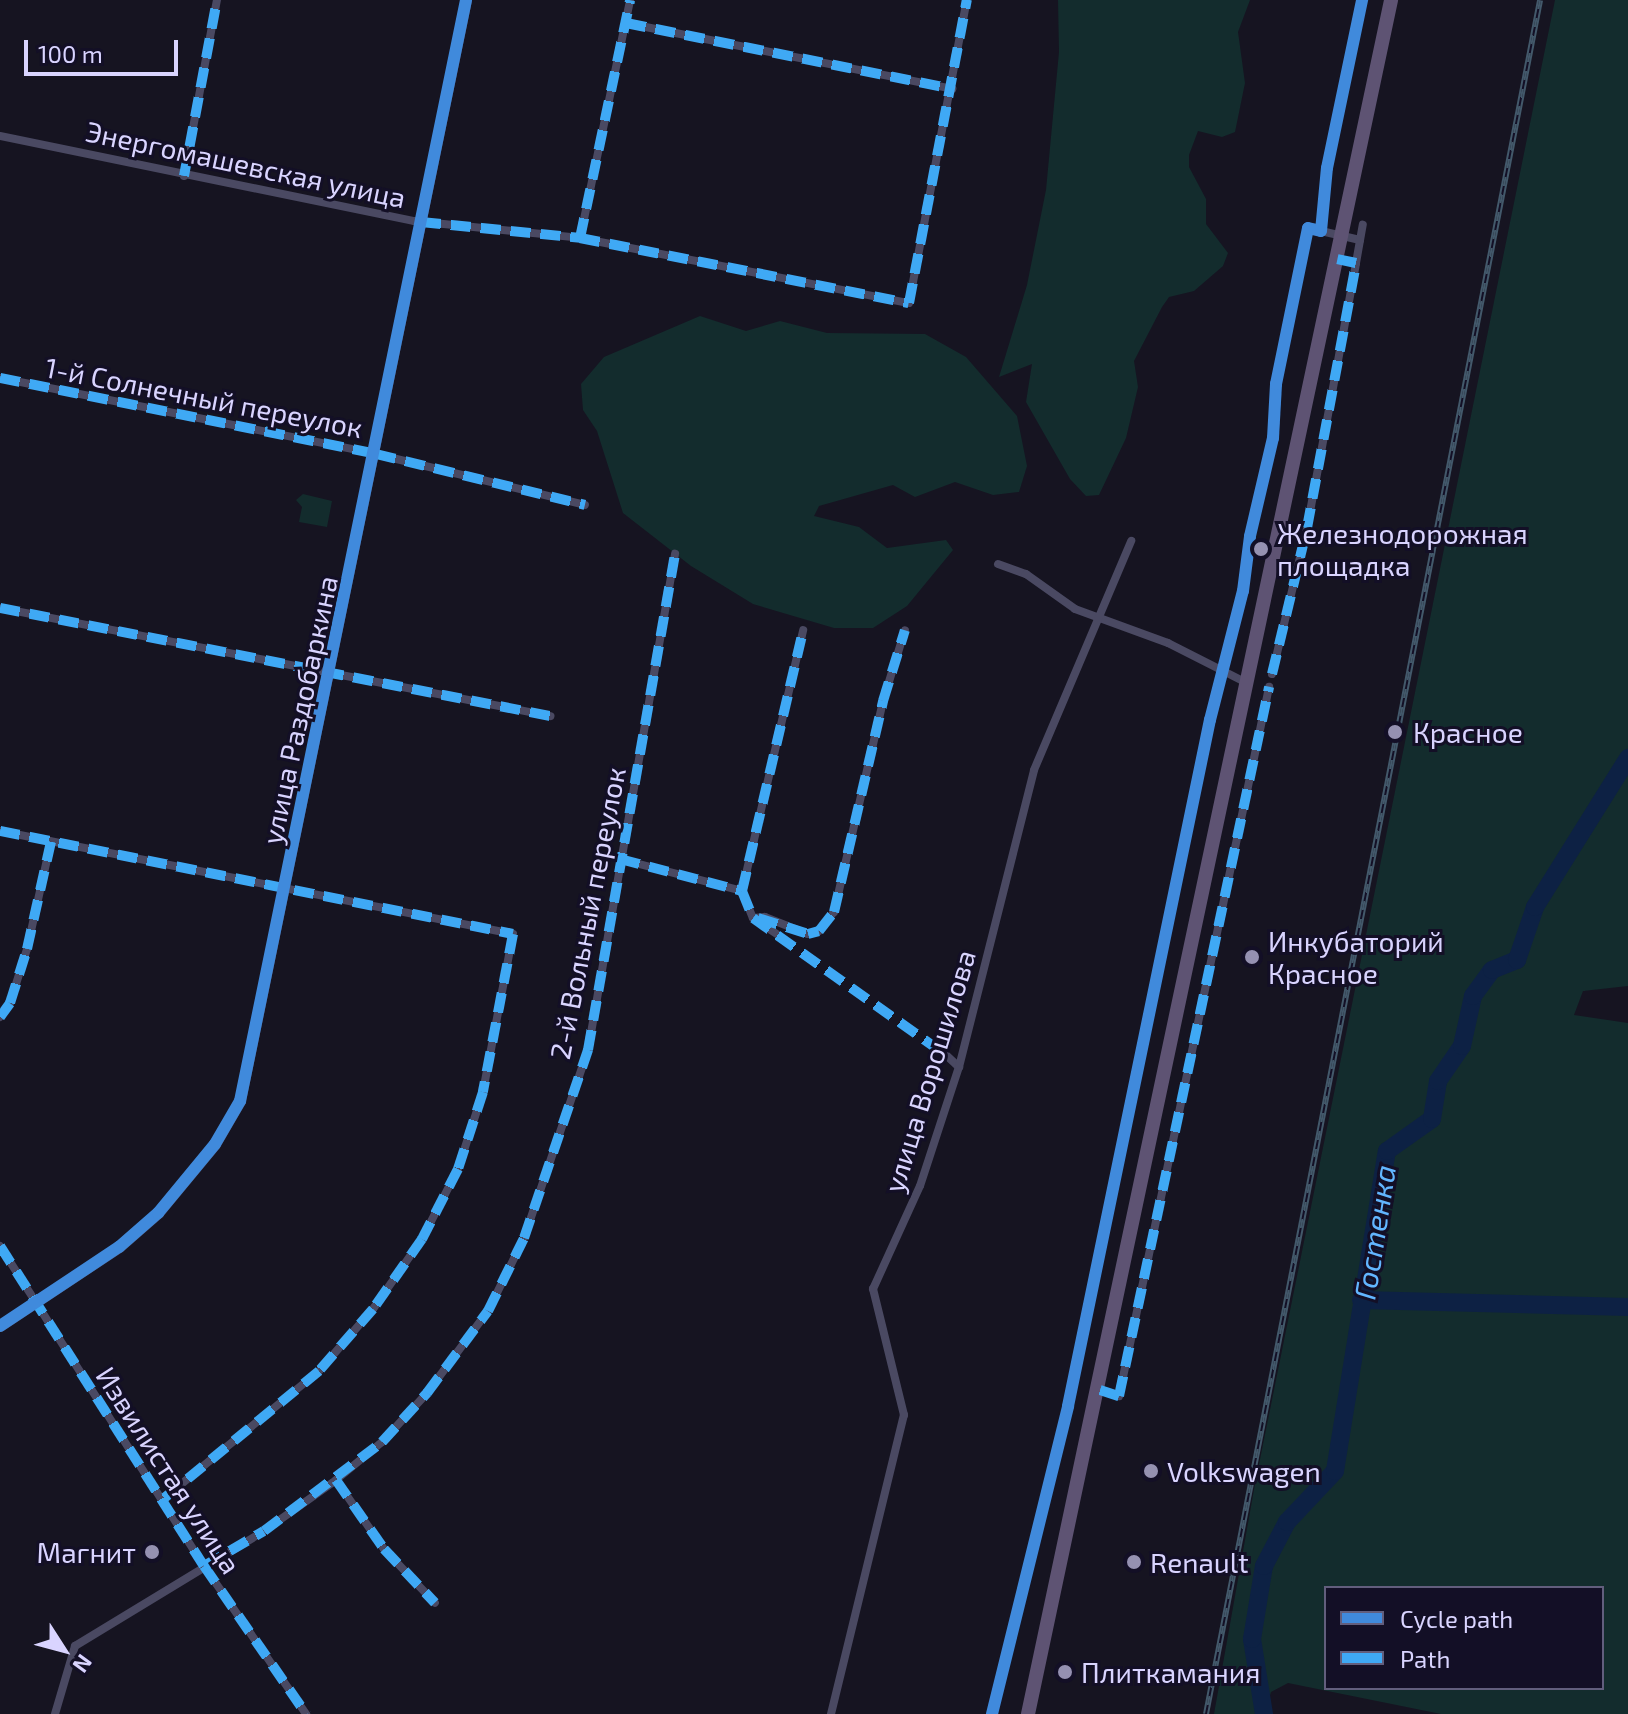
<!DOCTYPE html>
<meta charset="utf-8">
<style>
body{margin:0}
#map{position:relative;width:1628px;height:1714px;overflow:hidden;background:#161421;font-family:"Exo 2",sans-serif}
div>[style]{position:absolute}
.green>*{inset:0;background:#132c2d}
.river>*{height:18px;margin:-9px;padding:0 9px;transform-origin:9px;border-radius:9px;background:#0d2144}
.minor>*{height:8px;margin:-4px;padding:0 4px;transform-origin:4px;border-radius:4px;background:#4a4962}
.tertiary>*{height:11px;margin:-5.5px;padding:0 5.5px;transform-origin:5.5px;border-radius:5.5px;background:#4a4962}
.primary>*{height:14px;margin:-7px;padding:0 7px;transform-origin:7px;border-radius:7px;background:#5e5373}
.rail>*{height:6px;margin-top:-3px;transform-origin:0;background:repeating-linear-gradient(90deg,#130f26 0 9px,#43596b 0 18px);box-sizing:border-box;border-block:2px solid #43596b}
.quiet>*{height:10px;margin-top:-5px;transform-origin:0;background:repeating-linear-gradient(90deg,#3fa9f5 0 20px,transparent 0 30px)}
.cycleway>*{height:12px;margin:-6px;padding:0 6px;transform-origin:6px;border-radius:6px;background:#408adc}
.dots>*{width:22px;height:22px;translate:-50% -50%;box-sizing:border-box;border:4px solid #130f26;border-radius:50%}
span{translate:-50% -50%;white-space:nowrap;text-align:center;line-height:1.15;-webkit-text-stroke:6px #130f26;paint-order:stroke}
.street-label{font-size:28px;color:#d9d4ff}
.poi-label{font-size:28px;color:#d9d4ff}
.left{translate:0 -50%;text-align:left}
.right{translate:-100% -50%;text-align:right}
.water-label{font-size:30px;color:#62b6ff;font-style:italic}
.legend{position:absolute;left:1324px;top:1586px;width:280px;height:104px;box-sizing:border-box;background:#130f26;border:2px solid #625e7d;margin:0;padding:10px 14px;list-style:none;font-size:24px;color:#d9d4ff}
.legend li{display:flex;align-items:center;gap:16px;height:40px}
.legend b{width:40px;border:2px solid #625e7d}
.north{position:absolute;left:24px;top:1610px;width:80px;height:80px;-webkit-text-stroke:6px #130f26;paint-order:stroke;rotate:126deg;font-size:22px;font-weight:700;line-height:32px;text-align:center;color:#d9d4ff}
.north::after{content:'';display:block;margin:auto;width:28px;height:36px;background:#d9d4ff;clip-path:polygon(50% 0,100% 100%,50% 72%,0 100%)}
.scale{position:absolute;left:24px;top:40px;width:154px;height:36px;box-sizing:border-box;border:4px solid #d9d4ff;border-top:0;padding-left:10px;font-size:24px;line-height:28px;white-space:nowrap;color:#d9d4ff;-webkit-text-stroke:6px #130f26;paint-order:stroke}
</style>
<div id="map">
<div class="green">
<div style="clip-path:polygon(1058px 0,1250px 0,1238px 32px,1245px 83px,1235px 132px,1222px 137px,1198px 131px,1189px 155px,1189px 167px,1206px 199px,1206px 224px,1228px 253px,1223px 266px,1194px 291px,1169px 297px,1162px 307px,1134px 361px,1138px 387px,1126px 438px,1099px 495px,1086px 496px,1070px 479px,1026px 402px,1032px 364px,999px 377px,1027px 285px,1046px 190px,1059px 52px)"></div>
<div style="clip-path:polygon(evenodd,1555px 0,1628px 0,1628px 986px,1583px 991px,1574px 1015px,1628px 1023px,1628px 1714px,1441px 1714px,1288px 1683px,1271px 1692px,1265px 1714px,1214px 1714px,1255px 1484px,1555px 0,1602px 1588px,1602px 1688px,1326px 1688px,1326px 1588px,1602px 1588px)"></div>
<div style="clip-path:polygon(700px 316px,746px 331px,780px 321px,827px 333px,925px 334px,966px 357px,1017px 416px,1027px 466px,1019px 492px,993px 495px,955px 482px,915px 497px,893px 485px,819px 506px,814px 516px,859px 527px,887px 548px,946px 540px,953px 550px,907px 606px,873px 628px,834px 628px,753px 604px,691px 566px,623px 513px,597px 431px,583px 410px,581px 384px,604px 357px)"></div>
<div style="clip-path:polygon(303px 494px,332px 501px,327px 527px,299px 522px,302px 507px,296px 500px)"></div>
</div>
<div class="river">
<div style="left:1361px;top:1300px;width:267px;rotate:1.5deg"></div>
<div style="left:1264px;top:1714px;width:76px;rotate:-99.1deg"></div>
<div style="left:1252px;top:1639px;width:74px;rotate:-80.7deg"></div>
<div style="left:1264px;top:1566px;width:50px;rotate:-62.4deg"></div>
<div style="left:1287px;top:1522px;width:70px;rotate:-46.7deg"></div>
<div style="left:1335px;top:1471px;width:324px;rotate:-80.8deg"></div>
<div style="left:1387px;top:1151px;width:55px;rotate:-35.4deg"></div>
<div style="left:1432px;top:1119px;width:38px;rotate:-81deg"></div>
<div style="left:1438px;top:1081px;width:42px;rotate:-55.6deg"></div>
<div style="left:1462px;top:1046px;width:51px;rotate:-77.6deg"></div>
<div style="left:1473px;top:996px;width:32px;rotate:-54deg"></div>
<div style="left:1492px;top:970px;width:27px;rotate:-22deg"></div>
<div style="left:1517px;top:960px;width:56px;rotate:-71.2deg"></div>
<div style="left:1535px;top:907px;width:176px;rotate:-58deg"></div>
</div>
<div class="minor">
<div style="left:626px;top:23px;width:333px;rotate:11.4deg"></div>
<div style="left:0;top:136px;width:423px;rotate:11.6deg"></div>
<div style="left:414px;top:221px;width:167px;rotate:5.8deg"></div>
<div style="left:580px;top:238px;width:335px;rotate:11.2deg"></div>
<div style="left:909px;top:303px;width:309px;rotate:-79.2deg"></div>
<div style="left:184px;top:176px;width:179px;rotate:-79.4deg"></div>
<div style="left:1321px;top:231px;width:40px;rotate:13deg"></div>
<div style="left:580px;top:238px;width:243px;rotate:-78.1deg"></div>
<div style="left:1356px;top:263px;width:39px;rotate:-80deg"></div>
<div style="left:0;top:378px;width:384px;rotate:11.4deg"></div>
<div style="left:376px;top:454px;width:215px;rotate:13.7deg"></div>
<div style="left:998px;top:564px;width:30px;rotate:20deg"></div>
<div style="left:1026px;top:574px;width:60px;rotate:35.5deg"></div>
<div style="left:1075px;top:609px;width:99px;rotate:20.1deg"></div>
<div style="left:1168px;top:643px;width:89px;rotate:26.9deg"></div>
<div style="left:0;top:608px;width:561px;rotate:11.11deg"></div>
<div style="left:1272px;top:674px;width:150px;rotate:-76.5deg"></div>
<div style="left:1307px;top:528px;width:269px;rotate:-79.5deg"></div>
<div style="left:1356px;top:263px;width:19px;rotate:-168deg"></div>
<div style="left:0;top:831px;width:523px;rotate:11.35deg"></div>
<div style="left:513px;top:934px;width:161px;rotate:100.8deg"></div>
<div style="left:483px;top:1092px;width:81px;rotate:108deg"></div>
<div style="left:458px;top:1169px;width:79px;rotate:117.2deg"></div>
<div style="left:422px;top:1239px;width:85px;rotate:125deg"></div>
<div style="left:373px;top:1309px;width:82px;rotate:131.1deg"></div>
<div style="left:319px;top:1371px;width:202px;rotate:140.6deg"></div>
<div style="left:620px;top:859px;width:126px;rotate:14.7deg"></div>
<div style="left:742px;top:891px;width:29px;rotate:68deg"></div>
<div style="left:753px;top:918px;width:29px;rotate:34deg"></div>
<div style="left:742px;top:891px;width:268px;rotate:-76.8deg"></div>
<div style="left:753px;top:918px;width:12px;rotate:-5deg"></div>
<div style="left:765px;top:917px;width:46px;rotate:21.6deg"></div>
<div style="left:808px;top:934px;width:11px;rotate:-15deg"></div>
<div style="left:819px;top:931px;width:24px;rotate:-52deg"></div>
<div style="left:834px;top:912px;width:217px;rotate:-76.9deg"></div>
<div style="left:883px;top:701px;width:74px;rotate:-72.8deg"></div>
<div style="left:0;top:1017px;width:17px;rotate:-54deg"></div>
<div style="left:10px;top:1003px;width:57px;rotate:-72.5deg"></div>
<div style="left:27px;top:949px;width:110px;rotate:-77.4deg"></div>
<div style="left:946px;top:1055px;width:18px;rotate:43deg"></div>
<div style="left:0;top:1246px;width:379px;rotate:57.5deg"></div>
<div style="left:204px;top:1566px;width:180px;rotate:55.4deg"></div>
<div style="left:1100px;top:1390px;width:20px;rotate:18deg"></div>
<div style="left:1119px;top:1396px;width:725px;rotate:-78.05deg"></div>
<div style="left:336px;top:1480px;width:84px;rotate:55.2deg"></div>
<div style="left:384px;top:1549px;width:74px;rotate:46.6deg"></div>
<div style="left:55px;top:1714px;width:71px;rotate:-73.6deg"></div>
<div style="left:75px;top:1646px;width:221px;rotate:-31.3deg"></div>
<div style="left:264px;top:1531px;width:88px;rotate:-35.3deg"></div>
<div style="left:336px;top:1480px;width:60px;rotate:-39.6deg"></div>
<div style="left:382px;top:1442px;width:67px;rotate:-47.4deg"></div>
<div style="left:427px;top:1393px;width:102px;rotate:-53.4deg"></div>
<div style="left:488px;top:1311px;width:81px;rotate:-63.7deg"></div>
<div style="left:524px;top:1238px;width:199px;rotate:-71.2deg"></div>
<div style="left:588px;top:1050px;width:504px;rotate:-80.05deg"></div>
<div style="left:831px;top:1714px;width:308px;rotate:-76.3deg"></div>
<div style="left:904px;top:1415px;width:130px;rotate:-103.8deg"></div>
<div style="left:873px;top:1289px;width:113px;rotate:-65.5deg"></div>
<div style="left:920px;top:1186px;width:125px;rotate:-71.9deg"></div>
<div style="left:959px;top:1067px;width:306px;rotate:-75.8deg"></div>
<div style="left:1034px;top:770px;width:249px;rotate:-67deg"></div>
<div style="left:992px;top:1714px;width:317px;rotate:-76.1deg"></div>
<div style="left:1068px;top:1406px;width:701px;rotate:-78.31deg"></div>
<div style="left:1210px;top:720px;width:133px;rotate:-75.7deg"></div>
<div style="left:1243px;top:591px;width:55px;rotate:-82.7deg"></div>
<div style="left:1250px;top:536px;width:101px;rotate:-76.8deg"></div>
<div style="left:1273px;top:438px;width:54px;rotate:-86.8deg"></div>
<div style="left:1276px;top:384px;width:159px;rotate:-78.4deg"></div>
<div style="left:1308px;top:228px;width:13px;rotate:13deg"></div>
<div style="left:1321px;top:231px;width:63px;rotate:-84.6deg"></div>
<div style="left:1327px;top:168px;width:172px;rotate:-78.2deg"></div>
</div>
<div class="tertiary">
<div style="left:0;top:1326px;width:143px;rotate:-33.6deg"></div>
<div style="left:119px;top:1247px;width:52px;rotate:-41.1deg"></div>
<div style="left:158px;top:1213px;width:89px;rotate:-50.4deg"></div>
<div style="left:215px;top:1144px;width:50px;rotate:-59.8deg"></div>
<div style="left:240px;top:1101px;width:1124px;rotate:-78.4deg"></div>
</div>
<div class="primary">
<div style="left:1028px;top:1714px;width:1752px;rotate:-78.04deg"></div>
</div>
<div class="rail">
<div style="left:1206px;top:1714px;width:1746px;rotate:-78.97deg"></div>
</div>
<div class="quiet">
<div style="left:626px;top:23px;width:333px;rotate:11.4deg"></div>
<div style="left:184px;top:176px;width:179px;rotate:-79.4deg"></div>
<div style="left:421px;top:222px;width:160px;rotate:5.7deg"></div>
<div style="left:580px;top:238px;width:335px;rotate:11.2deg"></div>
<div style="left:909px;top:303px;width:309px;rotate:-79.2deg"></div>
<div style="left:580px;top:238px;width:243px;rotate:-78.1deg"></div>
<div style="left:0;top:378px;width:384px;rotate:11.4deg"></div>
<div style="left:376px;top:454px;width:215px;rotate:13.7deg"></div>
<div style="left:0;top:608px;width:561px;rotate:11.11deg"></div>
<div style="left:1272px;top:674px;width:150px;rotate:-76.5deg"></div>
<div style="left:1307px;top:528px;width:269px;rotate:-79.5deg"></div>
<div style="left:1356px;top:263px;width:19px;rotate:-168deg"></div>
<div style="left:0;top:831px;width:523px;rotate:11.35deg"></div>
<div style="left:513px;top:934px;width:161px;rotate:100.8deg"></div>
<div style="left:483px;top:1092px;width:81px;rotate:108deg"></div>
<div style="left:458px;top:1169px;width:79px;rotate:117.2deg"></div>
<div style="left:422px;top:1239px;width:85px;rotate:125deg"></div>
<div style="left:373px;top:1309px;width:82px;rotate:131.1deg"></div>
<div style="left:319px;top:1371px;width:202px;rotate:140.6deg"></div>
<div style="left:620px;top:859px;width:126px;rotate:14.7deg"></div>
<div style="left:742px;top:891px;width:29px;rotate:68deg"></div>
<div style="left:753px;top:918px;width:237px;rotate:35.4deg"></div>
<div style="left:742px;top:891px;width:268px;rotate:-76.8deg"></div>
<div style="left:758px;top:918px;width:52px;rotate:17.7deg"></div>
<div style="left:808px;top:934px;width:11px;rotate:-15deg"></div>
<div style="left:819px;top:931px;width:24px;rotate:-52deg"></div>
<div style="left:834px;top:912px;width:217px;rotate:-76.9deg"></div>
<div style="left:883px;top:701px;width:74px;rotate:-72.8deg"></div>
<div style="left:0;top:1017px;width:17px;rotate:-54deg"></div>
<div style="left:10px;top:1003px;width:57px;rotate:-72.5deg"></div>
<div style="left:27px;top:949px;width:110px;rotate:-77.4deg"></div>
<div style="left:0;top:1246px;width:379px;rotate:57.5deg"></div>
<div style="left:204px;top:1566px;width:180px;rotate:55.4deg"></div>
<div style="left:1100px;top:1390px;width:20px;rotate:18deg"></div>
<div style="left:1119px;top:1396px;width:725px;rotate:-78.05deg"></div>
<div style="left:336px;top:1480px;width:84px;rotate:55.2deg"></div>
<div style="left:384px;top:1549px;width:74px;rotate:46.6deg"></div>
<div style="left:204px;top:1566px;width:69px;rotate:-30.3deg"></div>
<div style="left:264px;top:1531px;width:148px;rotate:-37deg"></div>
<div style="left:382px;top:1442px;width:67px;rotate:-47.4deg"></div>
<div style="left:427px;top:1393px;width:102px;rotate:-53.4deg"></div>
<div style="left:488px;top:1311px;width:81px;rotate:-63.7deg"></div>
<div style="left:524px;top:1238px;width:199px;rotate:-71.2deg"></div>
<div style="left:588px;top:1050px;width:504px;rotate:-80.05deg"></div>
</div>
<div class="cycleway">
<div style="left:0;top:1326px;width:143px;rotate:-33.6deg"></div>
<div style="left:119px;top:1247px;width:52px;rotate:-41.1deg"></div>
<div style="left:158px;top:1213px;width:89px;rotate:-50.4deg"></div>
<div style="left:215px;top:1144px;width:50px;rotate:-59.8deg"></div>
<div style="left:240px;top:1101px;width:1124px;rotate:-78.4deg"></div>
<div style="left:992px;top:1714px;width:317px;rotate:-76.1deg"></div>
<div style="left:1068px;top:1406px;width:701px;rotate:-78.31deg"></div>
<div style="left:1210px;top:720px;width:133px;rotate:-75.7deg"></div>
<div style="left:1243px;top:591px;width:55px;rotate:-82.7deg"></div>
<div style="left:1250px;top:536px;width:101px;rotate:-76.8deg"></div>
<div style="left:1273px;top:438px;width:54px;rotate:-86.8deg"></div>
<div style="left:1276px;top:384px;width:159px;rotate:-78.4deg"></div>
<div style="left:1308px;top:228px;width:13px;rotate:13deg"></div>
<div style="left:1321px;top:231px;width:63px;rotate:-84.6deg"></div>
<div style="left:1327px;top:168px;width:172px;rotate:-78.2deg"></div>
</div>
<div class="dots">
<div style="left:1261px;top:549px;background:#9591b1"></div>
<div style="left:1395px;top:732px;background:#9591b1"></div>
<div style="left:1252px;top:957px;background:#9591b1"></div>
<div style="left:1151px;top:1471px;background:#9591b1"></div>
<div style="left:152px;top:1552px;background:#9591b1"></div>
<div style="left:1134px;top:1562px;background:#9591b1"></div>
<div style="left:1065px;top:1672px;background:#9591b1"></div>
</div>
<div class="street-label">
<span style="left:246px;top:164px;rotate:12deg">Энергомашевская улица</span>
<span style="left:204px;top:397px;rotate:11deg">1-й Солнечный переулок</span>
<span style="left:299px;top:710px;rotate:-78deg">улица Раздобаркина</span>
<span style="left:587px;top:913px;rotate:-79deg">2-й Вольный переулок</span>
<span style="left:929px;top:1071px;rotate:-73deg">улица Ворошилова</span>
<span style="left:169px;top:1470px;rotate:57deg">Извилистая улица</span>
</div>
<div class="poi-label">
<span class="left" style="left:1277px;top:549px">Железнодорожная<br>площадка</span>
<span class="left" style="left:1413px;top:732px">Красное</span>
<span class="left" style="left:1268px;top:957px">Инкубаторий<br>Красное</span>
<span class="left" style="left:1167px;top:1471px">Volkswagen</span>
<span class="right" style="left:136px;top:1552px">Магнит</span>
<span class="left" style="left:1150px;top:1562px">Renault</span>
<span class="left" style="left:1081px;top:1672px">Плиткамания</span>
</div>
<div class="water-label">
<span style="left:1374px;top:1232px;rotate:-81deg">Гостенка</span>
</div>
<ul class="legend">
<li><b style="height:10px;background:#408adc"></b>Cycle path</li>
<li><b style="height:10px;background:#3fa9f5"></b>Path</li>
</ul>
<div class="north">N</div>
<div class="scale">100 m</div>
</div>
